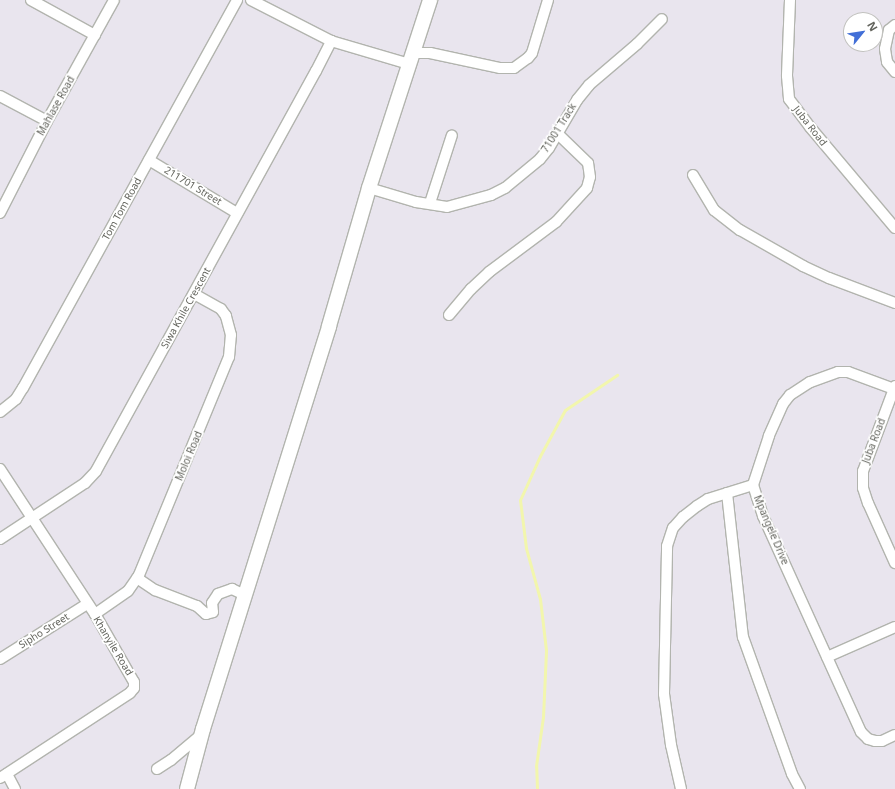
<!DOCTYPE html>
<style>
body{margin:0}
#map{position:relative;width:895px;height:789px;overflow:hidden;background:#e9e5ee;font-family:"Noto Sans",sans-serif}
div>[style]{position:absolute}
.stream>*{height:3px;margin:-1.5px;padding:0 1.5px;transform-origin:1.5px;border-radius:1.5px;background:#f2f6ad}
.roads{filter:drop-shadow(1px 0 #b2b4ae) drop-shadow(-1px 0 #b2b4ae) drop-shadow(0 1px #b2b4ae) drop-shadow(0 -1px #b2b4ae)}
.street>*{height:10px;margin:-5px;padding:0 5px;transform-origin:5px;border-radius:5px;background:#fff}
.secondary>*{height:14px;margin:-7px;padding:0 7px;transform-origin:7px;border-radius:7px;background:#fff}
span{translate:-50% -50%;white-space:nowrap;text-align:center;line-height:1.15;-webkit-text-stroke:3.5px #fff;paint-order:stroke}
.street-label{font-size:10px;color:#63645d}
.north{position:absolute;left:843px;top:12px;width:40px;height:40px;box-sizing:border-box;background:#fff;border:1px solid #c1c1be;border-radius:50%;rotate:60deg;font-size:11px;font-weight:700;line-height:16px;text-align:center;color:#63645d}
.north::after{content:'';display:block;margin:auto;width:14px;height:18px;background:#426fd7;clip-path:polygon(50% 0,100% 100%,50% 72%,0 100%)}
</style>
<div id="map">
<div class="stream">
<div style="left:537px;top:789px;width:23px;rotate:-92deg"></div>
<div style="left:536px;top:766px;width:49px;rotate:-81.9deg"></div>
<div style="left:543px;top:717px;width:67px;rotate:-87.4deg"></div>
<div style="left:546px;top:650px;width:51px;rotate:-96.7deg"></div>
<div style="left:540px;top:599px;width:53px;rotate:-105.4deg"></div>
<div style="left:526px;top:548px;width:48px;rotate:-97.1deg"></div>
<div style="left:520px;top:500px;width:48px;rotate:-65.6deg"></div>
<div style="left:540px;top:456px;width:52px;rotate:-61.5deg"></div>
<div style="left:565px;top:410px;width:63px;rotate:-33.9deg"></div>
</div>
<div class="roads">
<div class="street">
<div style="left:31px;top:0;width:73px;rotate:28.7deg"></div>
<div style="left:251px;top:0;width:90px;rotate:27.1deg"></div>
<div style="left:331px;top:41px;width:81px;rotate:16.4deg"></div>
<div style="left:790px;top:0;width:76px;rotate:92.3deg"></div>
<div style="left:787px;top:76px;width:23px;rotate:85deg"></div>
<div style="left:789px;top:99px;width:35px;rotate:53deg"></div>
<div style="left:810px;top:127px;width:132px;rotate:49.9deg"></div>
<div style="left:895px;top:25px;width:8px;rotate:140deg"></div>
<div style="left:889px;top:30px;width:19px;rotate:102deg"></div>
<div style="left:885px;top:49px;width:13px;rotate:81deg"></div>
<div style="left:887px;top:62px;width:13px;rotate:51deg"></div>
<div style="left:413px;top:53px;width:17px"></div>
<div style="left:430px;top:53px;width:72px;rotate:12.1deg"></div>
<div style="left:500px;top:68px;width:14px"></div>
<div style="left:514px;top:68px;width:17px;rotate:-36deg"></div>
<div style="left:528px;top:58px;width:6px;rotate:-51deg"></div>
<div style="left:532px;top:53px;width:55px;rotate:-73.2deg"></div>
<div style="left:0;top:96px;width:53px;rotate:28deg"></div>
<div style="left:149px;top:160px;width:103px;rotate:31.1deg"></div>
<div style="left:693px;top:175px;width:41px;rotate:59deg"></div>
<div style="left:714px;top:210px;width:33px;rotate:38deg"></div>
<div style="left:740px;top:230px;width:73px;rotate:29.7deg"></div>
<div style="left:803px;top:266px;width:29px;rotate:25deg"></div>
<div style="left:829px;top:278px;width:71px;rotate:20.7deg"></div>
<div style="left:369px;top:188px;width:49px;rotate:16.6deg"></div>
<div style="left:416px;top:202px;width:31px;rotate:9deg"></div>
<div style="left:447px;top:207px;width:46px;rotate:-15.3deg"></div>
<div style="left:491px;top:195px;width:16px;rotate:-27deg"></div>
<div style="left:505px;top:188px;width:45px;rotate:-39.6deg"></div>
<div style="left:540px;top:159px;width:14px;rotate:-51deg"></div>
<div style="left:549px;top:148px;width:56px;rotate:-59.7deg"></div>
<div style="left:577px;top:100px;width:19px;rotate:-51deg"></div>
<div style="left:589px;top:85px;width:63px;rotate:-40.5deg"></div>
<div style="left:637px;top:44px;width:35px;rotate:-45deg"></div>
<div style="left:430px;top:203px;width:71px;rotate:-72.1deg"></div>
<div style="left:0;top:213px;width:103px;rotate:-62.9deg"></div>
<div style="left:47px;top:121px;width:138px;rotate:-61deg"></div>
<div style="left:449px;top:315px;width:34px;rotate:-50deg"></div>
<div style="left:471px;top:289px;width:25px;rotate:-43deg"></div>
<div style="left:489px;top:272px;width:84px;rotate:-36.7deg"></div>
<div style="left:556px;top:222px;width:46px;rotate:-47.6deg"></div>
<div style="left:587px;top:188px;width:11px;rotate:-75deg"></div>
<div style="left:590px;top:177px;width:14px;rotate:-98deg"></div>
<div style="left:588px;top:163px;width:42px;rotate:-136deg"></div>
<div style="left:895px;top:386px;width:91px;rotate:110.6deg"></div>
<div style="left:863px;top:471px;width:17px;rotate:90deg"></div>
<div style="left:863px;top:488px;width:16px;rotate:72deg"></div>
<div style="left:868px;top:503px;width:66px;rotate:65.8deg"></div>
<div style="left:894px;top:389px;width:49px;rotate:-159.7deg"></div>
<div style="left:848px;top:372px;width:10px;rotate:180deg"></div>
<div style="left:838px;top:372px;width:30px;rotate:160deg"></div>
<div style="left:810px;top:382px;width:24px;rotate:147deg"></div>
<div style="left:790px;top:395px;width:11px;rotate:128deg"></div>
<div style="left:783px;top:404px;width:35px;rotate:114deg"></div>
<div style="left:769px;top:436px;width:52px;rotate:108.1deg"></div>
<div style="left:753px;top:485px;width:33px;rotate:72deg"></div>
<div style="left:763px;top:516px;width:237px;rotate:65.6deg"></div>
<div style="left:861px;top:732px;width:10px;rotate:45deg"></div>
<div style="left:868px;top:739px;width:7px;rotate:16deg"></div>
<div style="left:875px;top:741px;width:7px"></div>
<div style="left:882px;top:741px;width:14px;rotate:-25deg"></div>
<div style="left:0;top:412px;width:21px;rotate:-39deg"></div>
<div style="left:16px;top:399px;width:13px;rotate:-58deg"></div>
<div style="left:23px;top:388px;width:443px;rotate:-61.1deg"></div>
<div style="left:0;top:469px;width:173px;rotate:56.8deg"></div>
<div style="left:95px;top:614px;width:78px;rotate:60.2deg"></div>
<div style="left:134px;top:682px;width:6px;rotate:90deg"></div>
<div style="left:134px;top:688px;width:6px;rotate:129deg"></div>
<div style="left:130px;top:693px;width:155px;rotate:146.8deg"></div>
<div style="left:727px;top:493px;width:145px;rotate:83.7deg"></div>
<div style="left:743px;top:637px;width:145px;rotate:70.3deg"></div>
<div style="left:792px;top:774px;width:17px;rotate:62deg"></div>
<div style="left:0;top:539px;width:102px;rotate:-33.4deg"></div>
<div style="left:85px;top:483px;width:16px;rotate:-47deg"></div>
<div style="left:96px;top:471px;width:457px;rotate:-61.2deg"></div>
<div style="left:316px;top:71px;width:34px;rotate:-63deg"></div>
<div style="left:137px;top:578px;width:22px;rotate:34deg"></div>
<div style="left:155px;top:590px;width:45px;rotate:20.9deg"></div>
<div style="left:197px;top:606px;width:12px;rotate:42deg"></div>
<div style="left:206px;top:614px;width:7px;rotate:-16deg"></div>
<div style="left:213px;top:612px;width:9px;rotate:-96deg"></div>
<div style="left:212px;top:603px;width:11px;rotate:-56deg"></div>
<div style="left:218px;top:594px;width:15px;rotate:-20deg"></div>
<div style="left:232px;top:589px;width:14px;rotate:25deg"></div>
<div style="left:95px;top:614px;width:40px;rotate:-34.9deg"></div>
<div style="left:128px;top:591px;width:19px;rotate:-55deg"></div>
<div style="left:139px;top:575px;width:236px;rotate:-67.6deg"></div>
<div style="left:229px;top:357px;width:22px;rotate:-85deg"></div>
<div style="left:231px;top:335px;width:20px;rotate:-105deg"></div>
<div style="left:226px;top:316px;width:9px;rotate:-126deg"></div>
<div style="left:221px;top:309px;width:31px;rotate:-151deg"></div>
<div style="left:827px;top:657px;width:74px;rotate:-23.8deg"></div>
<div style="left:0;top:659px;width:103px;rotate:-32.3deg"></div>
<div style="left:157px;top:769px;width:17px;rotate:-33deg"></div>
<div style="left:171px;top:760px;width:40px;rotate:-40deg"></div>
<div style="left:7px;top:774px;width:17px;rotate:62deg"></div>
<div style="left:681px;top:789px;width:45px;rotate:-102.8deg"></div>
<div style="left:671px;top:745px;width:51px;rotate:-97.8deg"></div>
<div style="left:664px;top:694px;width:148px;rotate:-88.8deg"></div>
<div style="left:667px;top:546px;width:19px;rotate:-72deg"></div>
<div style="left:673px;top:528px;width:15px;rotate:-48deg"></div>
<div style="left:683px;top:517px;width:18px;rotate:-38deg"></div>
<div style="left:697px;top:506px;width:13px;rotate:-32deg"></div>
<div style="left:708px;top:499px;width:47px;rotate:-17.3deg"></div>
</div>
<div class="secondary">
<div style="left:187px;top:789px;width:62px;rotate:-75.1deg"></div>
<div style="left:203px;top:729px;width:422px;rotate:-72.6deg"></div>
<div style="left:329px;top:326px;width:144px;rotate:-73.8deg"></div>
<div style="left:369px;top:188px;width:198px;rotate:-72deg"></div>
</div>
</div>
<div class="street-label">
<span style="left:56px;top:106px;rotate:-61deg">Mahlase Road</span>
<span style="left:810px;top:126px;rotate:52deg">Juba Road</span>
<span style="left:559px;top:128px;rotate:-58deg">71001 Track</span>
<span style="left:193px;top:186px;rotate:31deg">211701 Street</span>
<span style="left:122px;top:209px;rotate:-61deg">Tom Tom Road</span>
<span style="left:186px;top:308px;rotate:-61deg">Siwa Khile Crescent</span>
<span style="left:874px;top:441px;rotate:-69deg">Juba Road</span>
<span style="left:189px;top:456px;rotate:-67deg">Moloi Road</span>
<span style="left:771px;top:530px;rotate:67deg">Mpangele Drive</span>
<span style="left:44px;top:631px;rotate:-32deg">Sipho Street</span>
<span style="left:113px;top:646px;rotate:59deg">Khanyile Road</span>
</div>
<div class="north">N</div>
</div>
